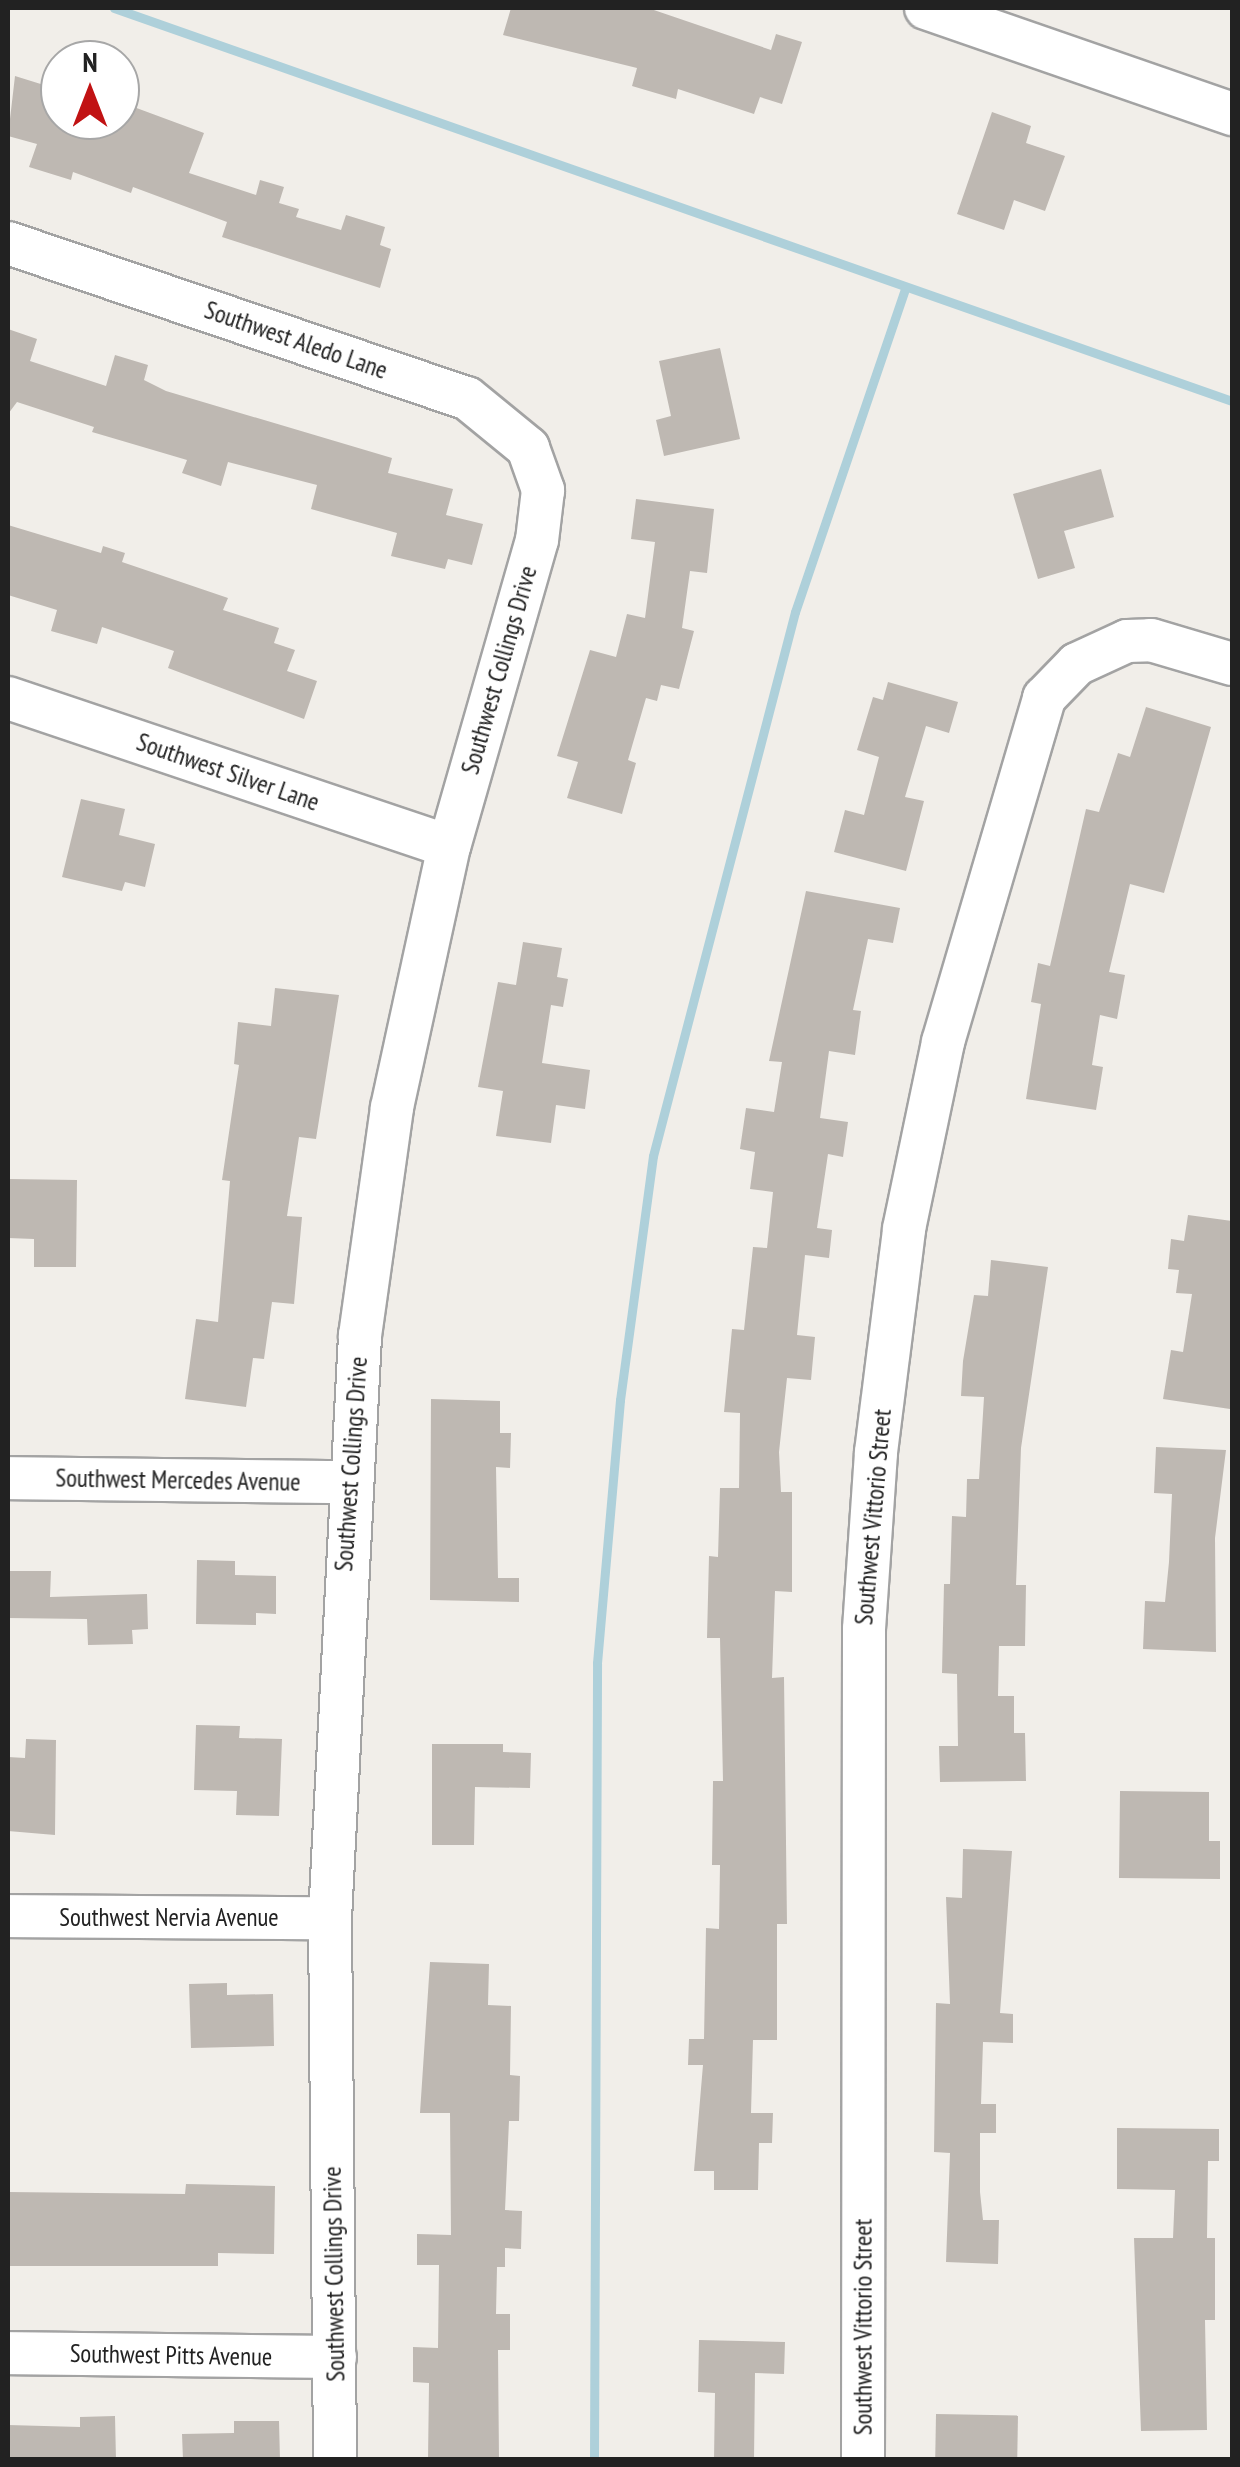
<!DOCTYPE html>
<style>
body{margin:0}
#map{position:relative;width:1240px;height:2467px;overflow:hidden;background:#f1eee9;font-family:"PT Sans Narrow",sans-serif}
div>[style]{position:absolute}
.stream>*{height:9px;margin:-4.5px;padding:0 4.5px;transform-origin:4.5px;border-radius:4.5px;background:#aed0da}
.building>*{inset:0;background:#beb8b2;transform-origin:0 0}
.roads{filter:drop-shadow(2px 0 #a3a3a3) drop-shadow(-2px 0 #a3a3a3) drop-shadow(0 2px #a3a3a3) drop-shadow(0 -2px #a3a3a3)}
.minor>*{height:42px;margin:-21px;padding:0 21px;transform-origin:21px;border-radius:21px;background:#fff}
span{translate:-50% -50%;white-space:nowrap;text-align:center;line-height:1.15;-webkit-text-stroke:10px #fff;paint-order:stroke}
.street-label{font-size:25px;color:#222}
.frame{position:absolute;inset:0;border:10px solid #222;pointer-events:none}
.north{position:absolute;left:40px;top:40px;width:100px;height:100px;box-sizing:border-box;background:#fff;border:2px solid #a7a7a7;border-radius:50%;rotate:0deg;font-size:28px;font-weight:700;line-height:40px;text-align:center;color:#222}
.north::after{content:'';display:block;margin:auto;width:35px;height:45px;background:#c11213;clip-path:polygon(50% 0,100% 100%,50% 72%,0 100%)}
</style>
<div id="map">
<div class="stream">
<div style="left:114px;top:8px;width:1185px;rotate:19.37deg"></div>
<div style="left:594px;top:2460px;width:797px;rotate:-89.78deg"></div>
<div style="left:597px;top:1663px;width:264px;rotate:-85deg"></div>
<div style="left:620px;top:1400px;width:246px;rotate:-82.3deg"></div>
<div style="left:653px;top:1156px;width:562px;rotate:-75.37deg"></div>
<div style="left:795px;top:612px;width:341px;rotate:-71.2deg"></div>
</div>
<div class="building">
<div style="clip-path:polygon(511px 8px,648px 8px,771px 50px,776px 34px,802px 42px,782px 104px,760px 97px,754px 114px,678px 89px,676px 99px,632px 86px,637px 68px,503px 35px)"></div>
<div style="clip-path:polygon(15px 76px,60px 90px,60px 120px,120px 120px,123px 103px,204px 133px,189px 173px,256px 195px,260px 180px,284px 187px,279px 203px,299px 209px,296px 217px,341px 230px,346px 215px,385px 227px,380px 245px,391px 249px,380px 288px,222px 237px,227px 222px,133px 187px,131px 193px,73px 172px,71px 180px,29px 167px,37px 144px,8px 136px)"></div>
<div style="clip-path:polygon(992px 112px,1031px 126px,1026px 143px,1065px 156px,1045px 211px,1014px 200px,1004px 230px,957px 214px)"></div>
<div style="clip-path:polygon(8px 329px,37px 339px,30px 361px,106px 386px,115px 355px,148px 365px,144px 380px,166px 391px,392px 458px,388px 473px,453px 489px,446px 515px,483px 524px,472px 565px,448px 559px,445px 569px,391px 556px,397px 533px,311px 509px,317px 485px,228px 462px,221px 486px,182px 473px,187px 460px,92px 432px,94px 427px,17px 402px,8px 414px)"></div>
<div style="clip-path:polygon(720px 348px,740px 439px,664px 456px,656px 420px,671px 416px,659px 361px)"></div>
<div style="clip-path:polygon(1101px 469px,1114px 517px,1064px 531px,1075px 568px,1038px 579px,1013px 494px)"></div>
<div style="clip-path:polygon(636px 499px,714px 509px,707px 573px,690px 571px,682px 628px,694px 631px,679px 689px,661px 685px,657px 701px,646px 698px,628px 760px,636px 763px,622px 814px,567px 798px,578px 762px,557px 756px,590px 650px,616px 657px,627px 614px,645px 618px,655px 542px,631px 539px)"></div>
<div style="clip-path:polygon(8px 525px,101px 553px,103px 546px,125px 553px,122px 562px,228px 598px,223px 610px,279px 628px,274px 643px,295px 650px,287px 671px,317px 681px,304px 719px,168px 668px,174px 651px,102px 627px,97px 644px,51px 631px,57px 610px,8px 595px)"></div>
<div style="clip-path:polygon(888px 682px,958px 702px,949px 733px,926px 726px,905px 797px,924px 801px,906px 871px,834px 852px,845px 810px,864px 815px,879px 757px,857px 750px,873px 697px,883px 700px)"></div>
<div style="clip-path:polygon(1146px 707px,1211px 727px,1164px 893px,1130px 884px,1109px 972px,1125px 975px,1117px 1019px,1100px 1015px,1092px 1065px,1103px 1067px,1096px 1110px,1026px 1099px,1041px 1004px,1031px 1002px,1038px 963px,1050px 966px,1086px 809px,1099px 812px,1118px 753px,1130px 757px)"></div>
<div style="clip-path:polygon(81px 799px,125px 809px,119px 835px,155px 844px,145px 887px,125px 882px,122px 891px,62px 877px)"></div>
<div style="clip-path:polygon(806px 891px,900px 908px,893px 943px,868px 939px,853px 1010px,861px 1011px,855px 1055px,829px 1051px,820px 1118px,848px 1122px,843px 1157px,828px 1154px,817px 1228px,832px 1230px,829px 1258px,805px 1255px,797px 1335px,815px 1337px,811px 1380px,787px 1378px,779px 1452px,781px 1492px,792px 1492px,792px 1592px,775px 1591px,772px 1678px,784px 1677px,787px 1924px,777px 1924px,777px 2040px,753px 2040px,751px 2113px,773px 2113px,772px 2143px,759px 2143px,758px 2190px,714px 2190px,714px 2171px,694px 2171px,703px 2065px,688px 2065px,689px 2039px,704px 2039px,706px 1928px,719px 1929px,720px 1865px,712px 1865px,713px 1781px,723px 1781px,720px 1638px,707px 1638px,709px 1556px,718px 1557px,720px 1488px,739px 1488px,740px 1413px,724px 1412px,732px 1329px,744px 1330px,753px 1247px,767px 1248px,773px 1192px,750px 1189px,755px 1152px,740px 1149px,746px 1108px,774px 1112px,782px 1062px,769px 1061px)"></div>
<div style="clip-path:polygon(523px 942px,562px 948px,557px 977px,568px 979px,563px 1007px,551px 1005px,542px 1063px,590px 1070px,585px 1109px,556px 1105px,551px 1143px,496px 1136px,503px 1091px,478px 1087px,498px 982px,516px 985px)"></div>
<div style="clip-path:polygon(275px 988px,339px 995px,316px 1139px,299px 1137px,287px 1216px,302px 1217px,294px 1304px,272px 1302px,264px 1359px,253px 1358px,246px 1407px,185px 1399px,196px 1319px,218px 1322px,230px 1181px,222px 1180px,239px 1065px,234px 1064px,238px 1022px,271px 1026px)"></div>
<div style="clip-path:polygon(8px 1179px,77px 1180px,76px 1267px,34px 1267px,34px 1239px,8px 1238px)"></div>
<div style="clip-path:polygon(1188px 1215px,1232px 1221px,1230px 1409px,1163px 1399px,1171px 1350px,1183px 1352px,1192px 1294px,1176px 1293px,1179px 1270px,1168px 1269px,1171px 1239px,1184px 1241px)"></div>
<div style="clip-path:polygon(991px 1260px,1048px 1267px,1021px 1448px,1016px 1585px,1026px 1585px,1025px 1646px,999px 1646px,998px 1696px,1014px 1696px,1014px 1733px,1025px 1733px,1026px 1781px,940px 1782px,939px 1746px,958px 1746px,957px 1674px,942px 1673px,944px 1584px,950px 1584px,952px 1516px,966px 1517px,967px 1479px,979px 1479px,984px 1397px,961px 1396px,963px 1361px,974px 1295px,988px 1296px)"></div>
<div style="clip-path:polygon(431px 1399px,500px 1401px,500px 1433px,511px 1433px,510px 1468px,496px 1467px,498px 1578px,519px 1578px,519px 1602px,430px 1600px)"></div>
<div style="clip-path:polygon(1156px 1447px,1226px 1450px,1215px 1538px,1216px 1652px,1143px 1649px,1145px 1601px,1165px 1602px,1169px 1562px,1172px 1494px,1154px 1493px)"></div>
<div style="clip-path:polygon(197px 1560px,235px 1561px,235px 1575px,276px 1576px,276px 1614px,256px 1613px,256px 1625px,196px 1624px)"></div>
<div style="clip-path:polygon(8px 1571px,51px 1571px,50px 1597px,147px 1594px,148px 1629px,132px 1630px,133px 1644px,88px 1645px,87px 1619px,8px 1618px)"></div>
<div style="clip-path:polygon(196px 1725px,240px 1726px,239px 1738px,282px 1739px,279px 1816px,236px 1815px,237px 1791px,194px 1790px)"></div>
<div style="clip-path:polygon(26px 1739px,56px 1740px,55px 1835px,8px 1831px,8px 1757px,25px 1758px)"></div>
<div style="clip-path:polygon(432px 1744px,503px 1744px,503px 1752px,531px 1753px,530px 1788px,475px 1787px,474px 1845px,432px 1845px)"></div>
<div style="clip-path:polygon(1120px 1791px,1209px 1792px,1209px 1841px,1220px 1841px,1220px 1879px,1119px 1878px)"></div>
<div style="clip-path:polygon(963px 1849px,1012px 1851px,1000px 2013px,1013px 2014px,1013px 2043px,983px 2042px,981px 2104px,996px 2104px,996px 2133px,980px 2133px,980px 2192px,983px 2220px,999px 2220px,998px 2264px,946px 2262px,950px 2153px,934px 2152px,936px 2003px,950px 2004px,946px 1897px,962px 1898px)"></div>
<div style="clip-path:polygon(430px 1962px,489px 1964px,488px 2005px,511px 2006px,510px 2075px,520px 2076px,519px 2121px,509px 2121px,505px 2210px,522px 2211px,521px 2249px,505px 2248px,505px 2267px,497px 2267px,496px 2314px,510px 2314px,510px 2350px,498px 2350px,499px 2460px,428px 2460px,429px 2383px,413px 2382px,413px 2347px,438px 2348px,439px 2265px,417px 2265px,417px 2234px,451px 2235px,450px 2113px,420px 2113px)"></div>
<div style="clip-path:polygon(227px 1983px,227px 1995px,273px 1994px,274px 2046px,191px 2048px,189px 1984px)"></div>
<div style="clip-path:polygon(1117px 2128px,1219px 2129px,1219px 2161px,1208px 2161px,1207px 2238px,1215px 2238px,1215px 2320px,1205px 2320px,1207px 2430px,1141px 2431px,1134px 2238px,1173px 2238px,1175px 2190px,1117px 2189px)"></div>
<div style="clip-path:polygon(186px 2184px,275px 2186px,274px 2254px,218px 2253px,218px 2266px,8px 2266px,8px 2192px,185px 2194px)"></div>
<div style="clip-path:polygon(699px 2340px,785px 2342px,784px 2374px,755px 2373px,754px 2460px,714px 2460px,715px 2393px,698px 2392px)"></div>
<div style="left:936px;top:2414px;width:82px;height:46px;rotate:1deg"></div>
<div style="clip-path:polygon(115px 2416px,116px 2460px,8px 2460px,8px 2425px,80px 2427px,80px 2417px)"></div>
<div style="clip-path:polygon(234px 2421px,279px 2421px,280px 2460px,183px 2460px,182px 2434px,234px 2433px)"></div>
</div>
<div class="roads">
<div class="minor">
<div style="left:926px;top:8px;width:324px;rotate:19.1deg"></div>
<div style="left:8px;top:243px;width:484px;rotate:18.7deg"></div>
<div style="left:467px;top:398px;width:79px;rotate:39.3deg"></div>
<div style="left:528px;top:448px;width:45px;rotate:70.3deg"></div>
<div style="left:543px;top:490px;width:50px;rotate:96.8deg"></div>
<div style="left:537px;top:540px;width:318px;rotate:106deg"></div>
<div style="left:449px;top:846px;width:268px;rotate:102.3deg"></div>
<div style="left:392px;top:1108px;width:230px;rotate:98deg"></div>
<div style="left:360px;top:1336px;width:583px;rotate:92.95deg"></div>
<div style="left:330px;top:1918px;width:542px;rotate:89.47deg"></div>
<div style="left:8px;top:698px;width:465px;rotate:18.6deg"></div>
<div style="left:8px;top:1478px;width:340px;rotate:0.7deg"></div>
<div style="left:8px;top:1916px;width:322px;rotate:0.4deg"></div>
<div style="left:8px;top:2353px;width:327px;rotate:0.7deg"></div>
<div style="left:863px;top:2460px;width:831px;rotate:-89.93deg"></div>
<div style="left:864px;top:1629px;width:177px;rotate:-86.1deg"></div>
<div style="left:876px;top:1452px;width:225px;rotate:-82.8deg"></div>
<div style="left:904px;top:1229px;width:191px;rotate:-78.2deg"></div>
<div style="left:943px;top:1042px;width:359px;rotate:-73.6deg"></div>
<div style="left:1044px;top:698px;width:47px;rotate:-45.9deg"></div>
<div style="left:1077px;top:664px;width:55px;rotate:-24.7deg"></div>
<div style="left:1127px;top:641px;width:24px;rotate:-2deg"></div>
<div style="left:1151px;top:640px;width:84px;rotate:16.5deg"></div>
</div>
</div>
<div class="street-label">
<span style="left:296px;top:340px;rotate:19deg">Southwest Aledo Lane</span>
<span style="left:499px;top:670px;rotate:-74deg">Southwest Collings Drive</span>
<span style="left:228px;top:772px;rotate:19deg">Southwest Silver Lane</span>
<span style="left:351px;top:1464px;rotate:-86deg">Southwest Collings Drive</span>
<span style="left:178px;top:1480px;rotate:1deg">Southwest Mercedes Avenue</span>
<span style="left:873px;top:1517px;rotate:-85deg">Southwest Vittorio Street</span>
<span style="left:169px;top:1917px">Southwest Nervia Avenue</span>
<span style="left:334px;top:2274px;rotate:-91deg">Southwest Collings Drive</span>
<span style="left:863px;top:2327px;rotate:-90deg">Southwest Vittorio Street</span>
<span style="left:171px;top:2355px;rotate:1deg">Southwest Pitts Avenue</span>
</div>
<div class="frame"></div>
<div class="north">N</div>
</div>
